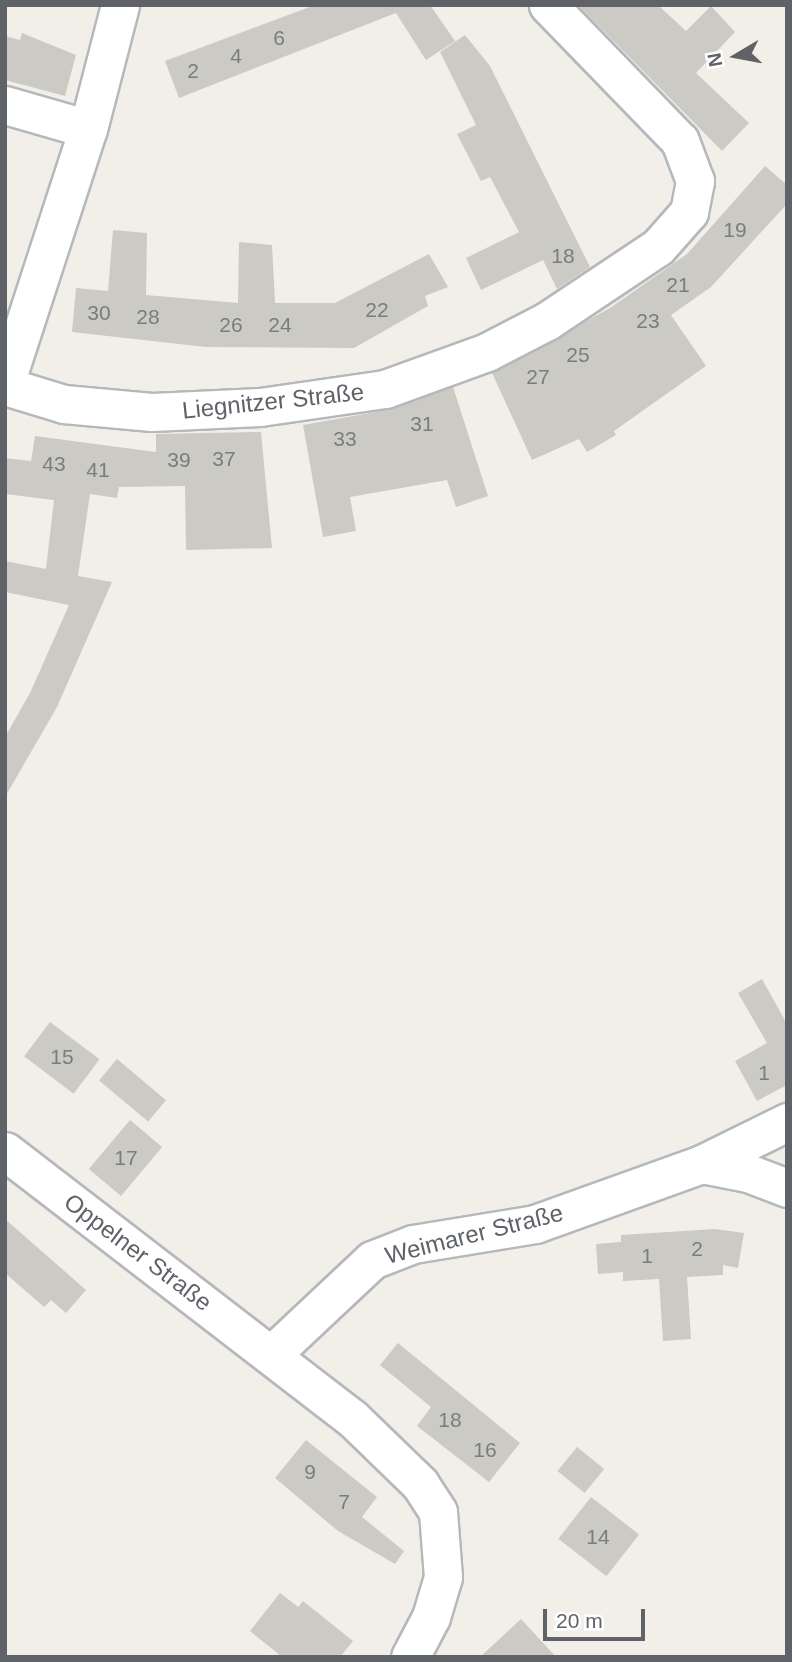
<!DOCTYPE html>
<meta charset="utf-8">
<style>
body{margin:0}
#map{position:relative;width:792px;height:1662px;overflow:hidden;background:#f1efe8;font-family:Arial,sans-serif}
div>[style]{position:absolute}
.building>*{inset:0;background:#cccac5;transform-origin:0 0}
.roads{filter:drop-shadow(2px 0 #b5b8bc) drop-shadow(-2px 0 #b5b8bc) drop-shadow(0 2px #b5b8bc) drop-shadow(0 -2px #b5b8bc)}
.street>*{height:37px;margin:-18.5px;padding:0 18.5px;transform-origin:18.5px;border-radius:18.5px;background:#fff}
span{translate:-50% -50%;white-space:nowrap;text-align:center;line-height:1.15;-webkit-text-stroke:7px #fff;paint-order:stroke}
.number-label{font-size:21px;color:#7a7d7f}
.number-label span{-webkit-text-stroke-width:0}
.street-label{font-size:24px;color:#5f6368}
.frame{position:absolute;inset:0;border:7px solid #5f6368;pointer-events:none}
.north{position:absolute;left:701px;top:21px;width:70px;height:70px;-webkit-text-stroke:5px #fff;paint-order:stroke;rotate:260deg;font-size:19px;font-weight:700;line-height:28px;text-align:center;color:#5f6368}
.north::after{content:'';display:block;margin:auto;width:24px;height:32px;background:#5f6368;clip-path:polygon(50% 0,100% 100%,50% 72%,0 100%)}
.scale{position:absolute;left:543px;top:1609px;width:102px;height:32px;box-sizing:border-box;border:4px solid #5f6368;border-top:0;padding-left:9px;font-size:21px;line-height:24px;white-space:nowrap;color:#5f6368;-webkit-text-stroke:5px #fff;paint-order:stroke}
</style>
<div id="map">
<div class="building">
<div style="clip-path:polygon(315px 5px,430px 5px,455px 41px,426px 60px,396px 13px,179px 98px,165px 61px)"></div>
<div style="clip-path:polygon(578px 5px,658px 5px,686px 31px,711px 6px,735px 32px,696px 73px,749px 123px,722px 151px)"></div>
<div style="clip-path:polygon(22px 33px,76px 55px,65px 96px,5px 80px,5px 36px,20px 40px)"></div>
<div style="clip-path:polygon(465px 35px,490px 66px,590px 267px,557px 289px,543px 260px,481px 290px,466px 258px,519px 232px,490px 177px,481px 181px,457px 134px,476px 125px,440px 52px)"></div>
<div style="clip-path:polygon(765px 166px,787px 185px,787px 204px,711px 287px,671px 315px,706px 366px,614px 431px,616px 435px,587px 452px,579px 439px,532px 460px,492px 373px,610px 308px,687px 254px)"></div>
<div style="clip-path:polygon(113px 230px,147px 233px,146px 295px,238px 303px,239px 242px,272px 245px,275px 303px,335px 303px,429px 254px,448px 287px,425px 296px,428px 306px,354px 348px,206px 347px,72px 332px,76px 288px,108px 291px)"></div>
<div style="clip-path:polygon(453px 387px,488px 496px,456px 507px,447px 480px,350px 497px,356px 531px,323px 537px,303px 425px,392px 409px)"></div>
<div style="clip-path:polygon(261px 432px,272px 548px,186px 550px,185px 486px,119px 487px,117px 498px,90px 494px,78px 576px,112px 582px,57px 707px,5px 797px,5px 737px,30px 693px,69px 605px,5px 592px,5px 561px,46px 569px,54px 500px,5px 494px,5px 458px,31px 461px,35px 436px,156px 452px,156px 434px)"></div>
<div style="clip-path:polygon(762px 979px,787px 1024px,787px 1085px,757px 1101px,735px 1061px,767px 1043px,738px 993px)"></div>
<div style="left:50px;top:1022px;width:62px;height:43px;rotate:37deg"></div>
<div style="left:117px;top:1059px;width:64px;height:28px;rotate:40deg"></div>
<div style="left:130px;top:1120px;width:42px;height:64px;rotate:40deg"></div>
<div style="clip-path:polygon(5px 1219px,86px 1290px,66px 1313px,51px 1300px,44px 1307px,5px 1273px)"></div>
<div style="clip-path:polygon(715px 1229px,744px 1233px,738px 1268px,723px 1265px,723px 1275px,687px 1277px,691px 1339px,663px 1341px,659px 1279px,623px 1281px,623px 1272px,598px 1274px,596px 1244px,621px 1242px,621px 1235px)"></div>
<div style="clip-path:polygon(398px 1343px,520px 1443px,489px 1482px,417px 1426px,431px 1407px,380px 1365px)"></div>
<div style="clip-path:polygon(306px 1440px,377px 1497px,362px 1517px,404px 1551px,395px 1564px,338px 1531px,275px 1478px)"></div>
<div style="left:577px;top:1447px;width:35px;height:31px;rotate:39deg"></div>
<div style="left:591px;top:1497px;width:61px;height:53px;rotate:38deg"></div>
<div style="clip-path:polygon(280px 1593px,298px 1607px,303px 1601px,353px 1641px,340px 1657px,282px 1657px,250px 1631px)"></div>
<div style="clip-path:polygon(521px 1619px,556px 1657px,480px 1657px)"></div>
</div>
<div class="roads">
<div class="street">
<div style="left:5px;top:105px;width:86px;rotate:16.1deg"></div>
<div style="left:5px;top:384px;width:268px;rotate:-72deg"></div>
<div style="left:88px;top:129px;width:128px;rotate:-75.5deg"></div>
<div style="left:5px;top:386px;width:62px;rotate:17deg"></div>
<div style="left:64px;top:404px;width:88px;rotate:5.2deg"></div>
<div style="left:152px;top:412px;width:108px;rotate:-2.7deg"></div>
<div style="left:260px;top:407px;width:126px;rotate:-8.2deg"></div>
<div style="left:385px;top:389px;width:109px;rotate:-19.9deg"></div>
<div style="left:487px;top:352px;width:68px;rotate:-27.3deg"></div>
<div style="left:547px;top:321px;width:133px;rotate:-33.7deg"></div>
<div style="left:658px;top:247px;width:47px;rotate:-48.5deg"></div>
<div style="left:689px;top:212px;width:32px;rotate:-79deg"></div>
<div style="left:695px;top:181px;width:43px;rotate:-110.6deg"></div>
<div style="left:680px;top:141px;width:190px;rotate:-134.1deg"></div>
<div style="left:5px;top:1151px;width:438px;rotate:37.6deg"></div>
<div style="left:352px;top:1418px;width:95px;rotate:44.1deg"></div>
<div style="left:420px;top:1484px;width:33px;rotate:57deg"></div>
<div style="left:438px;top:1512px;width:65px;rotate:85.6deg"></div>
<div style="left:443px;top:1577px;width:42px;rotate:106.7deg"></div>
<div style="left:431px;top:1617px;width:45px;rotate:117.7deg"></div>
<div style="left:702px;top:1164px;width:47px;rotate:11.1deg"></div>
<div style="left:748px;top:1173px;width:42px;rotate:21deg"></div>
<div style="left:272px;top:1354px;width:137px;rotate:-43.2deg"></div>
<div style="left:372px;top:1260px;width:44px;rotate:-21.3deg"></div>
<div style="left:413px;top:1244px;width:124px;rotate:-9.3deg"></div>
<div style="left:535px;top:1224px;width:177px;rotate:-19.8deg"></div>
<div style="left:702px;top:1164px;width:95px;rotate:-26.3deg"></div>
</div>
</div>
<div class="number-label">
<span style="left:279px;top:38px">6</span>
<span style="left:236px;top:56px">4</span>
<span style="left:193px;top:71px">2</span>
<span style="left:735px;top:230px">19</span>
<span style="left:563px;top:256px">18</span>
<span style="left:678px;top:285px">21</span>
<span style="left:377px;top:310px">22</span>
<span style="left:99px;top:313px">30</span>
<span style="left:148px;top:317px">28</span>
<span style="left:648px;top:321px">23</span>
<span style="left:231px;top:325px">26</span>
<span style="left:280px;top:325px">24</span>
<span style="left:578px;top:355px">25</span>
<span style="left:538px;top:377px">27</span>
<span style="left:422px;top:424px">31</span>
<span style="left:345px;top:439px">33</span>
<span style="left:224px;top:459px">37</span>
<span style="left:179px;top:460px">39</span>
<span style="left:54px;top:464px">43</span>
<span style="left:98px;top:470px">41</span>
<span style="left:62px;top:1057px">15</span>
<span style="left:764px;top:1073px">1</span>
<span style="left:126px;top:1158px">17</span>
<span style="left:697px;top:1249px">2</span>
<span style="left:647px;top:1256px">1</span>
<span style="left:450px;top:1420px">18</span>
<span style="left:485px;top:1450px">16</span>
<span style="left:310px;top:1472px">9</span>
<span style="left:344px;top:1502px">7</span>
<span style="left:598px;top:1537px">14</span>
</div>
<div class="street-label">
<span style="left:273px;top:401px;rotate:-6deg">Liegnitzer Straße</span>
<span style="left:474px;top:1234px;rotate:-14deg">Weimarer Straße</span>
<span style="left:138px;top:1252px;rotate:37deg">Oppelner Straße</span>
</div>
<div class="frame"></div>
<div class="north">N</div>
<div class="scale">20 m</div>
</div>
